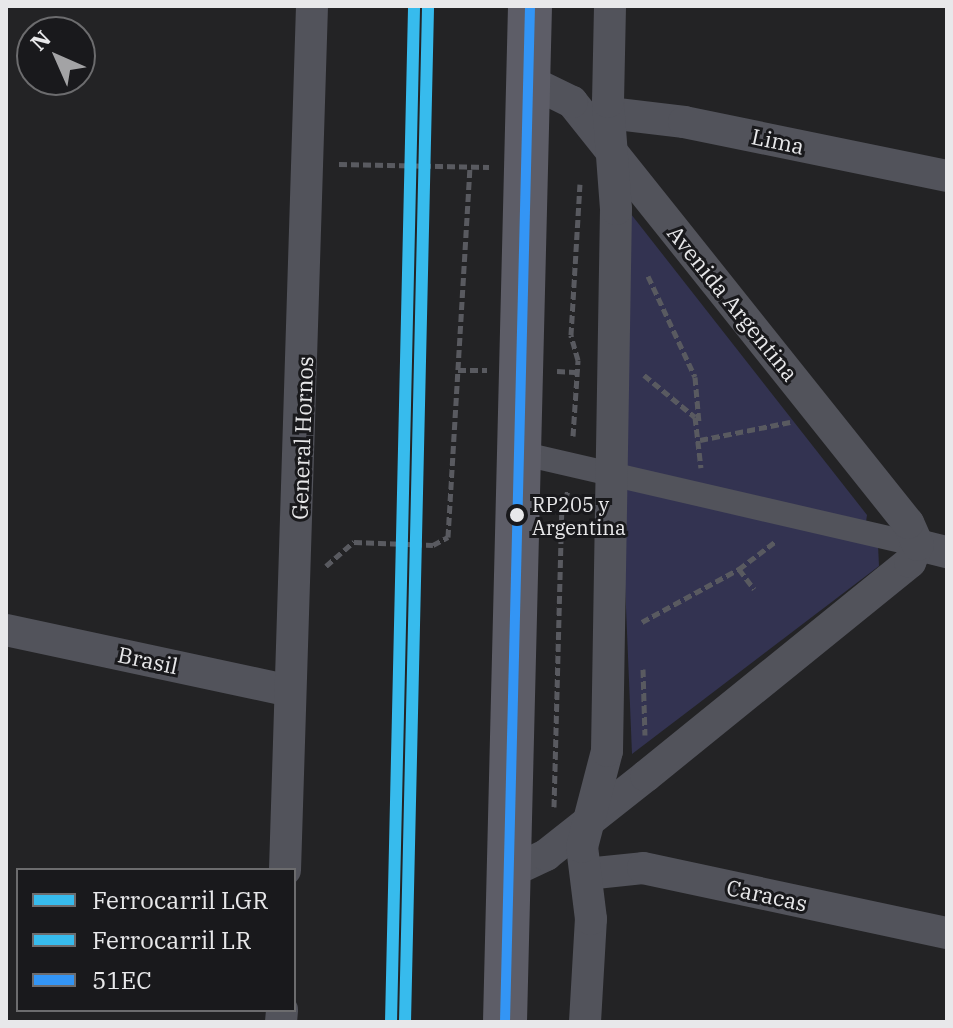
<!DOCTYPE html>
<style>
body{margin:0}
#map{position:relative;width:953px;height:1028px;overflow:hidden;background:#232325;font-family:"IBM Plex Serif",serif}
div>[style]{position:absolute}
.green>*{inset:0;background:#333351}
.path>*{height:5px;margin-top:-2.5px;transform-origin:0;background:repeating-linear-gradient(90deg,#595a60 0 8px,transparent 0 12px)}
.pedestrian>*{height:24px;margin:-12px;padding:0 12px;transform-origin:12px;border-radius:12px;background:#52535b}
.minor>*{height:32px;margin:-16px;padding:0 16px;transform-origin:16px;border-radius:16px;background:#52535b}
.secondary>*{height:44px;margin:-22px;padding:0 22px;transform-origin:22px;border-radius:22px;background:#5d5d67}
.bus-1>*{height:10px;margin:-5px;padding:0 5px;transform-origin:5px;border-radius:5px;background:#3395f5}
.rail-1>*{height:12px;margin:-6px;padding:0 6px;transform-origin:6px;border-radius:6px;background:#37bbed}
.rail-2>*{height:12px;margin:-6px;padding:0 6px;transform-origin:6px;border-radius:6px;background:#37bbed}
.dots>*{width:22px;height:22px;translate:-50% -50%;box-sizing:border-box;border:4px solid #19191c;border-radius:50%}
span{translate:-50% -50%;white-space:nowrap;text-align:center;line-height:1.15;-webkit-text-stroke:6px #19191c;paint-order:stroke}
.bus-label{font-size:20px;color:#e8e8ea}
.left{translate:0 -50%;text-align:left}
.street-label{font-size:22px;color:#e8e8ea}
.frame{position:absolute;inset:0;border:8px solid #e8e8ea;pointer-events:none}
.legend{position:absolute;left:16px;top:868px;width:280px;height:144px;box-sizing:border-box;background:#19191c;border:2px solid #6c6c6e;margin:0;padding:10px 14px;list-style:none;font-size:24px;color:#e8e8ea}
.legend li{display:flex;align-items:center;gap:16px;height:40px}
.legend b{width:40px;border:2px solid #6c6c6e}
.north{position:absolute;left:16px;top:16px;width:80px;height:80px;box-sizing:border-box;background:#19191c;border:2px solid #6c6c6e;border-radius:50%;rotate:315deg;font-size:22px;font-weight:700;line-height:32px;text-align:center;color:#e8e8ea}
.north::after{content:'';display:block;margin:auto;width:28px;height:36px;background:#a3a3a5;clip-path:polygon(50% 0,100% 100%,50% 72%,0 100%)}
</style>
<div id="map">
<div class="green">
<div style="clip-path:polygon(627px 209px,867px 515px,866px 522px,627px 468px)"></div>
<div style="clip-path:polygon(621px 485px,878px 545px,879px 566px,632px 754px)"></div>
</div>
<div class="path">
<div style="left:339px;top:164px;width:150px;rotate:1.1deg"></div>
<div style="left:648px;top:276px;width:111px;rotate:65deg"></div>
<div style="left:695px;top:377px;width:46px;rotate:85deg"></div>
<div style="left:458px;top:370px;width:29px"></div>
<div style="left:557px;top:371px;width:22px;rotate:3deg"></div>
<div style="left:644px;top:375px;width:66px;rotate:39.5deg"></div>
<div style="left:695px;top:417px;width:51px;rotate:83.3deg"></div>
<div style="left:573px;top:436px;width:76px;rotate:-86.2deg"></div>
<div style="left:578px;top:360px;width:26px;rotate:-106deg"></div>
<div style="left:571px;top:335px;width:151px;rotate:-86.6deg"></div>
<div style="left:700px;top:440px;width:92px;rotate:-11.3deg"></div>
<div style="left:326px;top:566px;width:37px;rotate:-41deg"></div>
<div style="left:354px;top:542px;width:79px;rotate:2.2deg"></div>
<div style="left:433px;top:545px;width:17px;rotate:-28deg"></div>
<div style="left:448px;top:537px;width:372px;rotate:-86.6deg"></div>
<div style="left:739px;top:569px;width:25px;rotate:53deg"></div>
<div style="left:642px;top:622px;width:111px;rotate:-28.7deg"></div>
<div style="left:739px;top:569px;width:46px;rotate:-37.1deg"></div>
<div style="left:643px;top:669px;width:66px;rotate:88.3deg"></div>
<div style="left:554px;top:807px;width:296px;rotate:-88.5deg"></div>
<div style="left:562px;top:511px;width:22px;rotate:-74deg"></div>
</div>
<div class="pedestrian">
<div style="left:520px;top:453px;width:408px;rotate:13deg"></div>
</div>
<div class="minor">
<div style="left:609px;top:113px;width:76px;rotate:6.8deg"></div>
<div style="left:684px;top:122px;width:268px;rotate:11.6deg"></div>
<div style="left:918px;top:545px;width:30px;rotate:14deg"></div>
<div style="left:6px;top:630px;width:290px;rotate:12.1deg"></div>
<div style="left:285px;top:870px;width:864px;rotate:-88.21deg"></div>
<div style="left:510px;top:872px;width:40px;rotate:-25deg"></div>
<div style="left:546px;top:855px;width:127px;rotate:-38.3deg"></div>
<div style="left:646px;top:776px;width:340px;rotate:-39deg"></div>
<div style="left:910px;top:562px;width:19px;rotate:-65deg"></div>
<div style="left:918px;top:545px;width:24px;rotate:-114deg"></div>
<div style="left:908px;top:523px;width:539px;rotate:-128.59deg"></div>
<div style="left:572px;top:102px;width:48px;rotate:-154deg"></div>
<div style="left:586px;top:874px;width:57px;rotate:-6deg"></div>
<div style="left:643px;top:868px;width:311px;rotate:12.1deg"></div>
<div style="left:281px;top:1022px;width:12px;rotate:-85deg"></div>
<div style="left:585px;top:1022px;width:103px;rotate:-86.7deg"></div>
<div style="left:591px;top:919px;width:73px;rotate:-97.1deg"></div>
<div style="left:582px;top:847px;width:99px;rotate:-75.4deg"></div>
<div style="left:607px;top:751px;width:542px;rotate:-89.05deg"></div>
<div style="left:616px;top:209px;width:107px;rotate:-94.3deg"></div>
<div style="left:608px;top:102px;width:96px;rotate:-88.8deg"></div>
</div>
<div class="secondary">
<div style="left:505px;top:1022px;width:1016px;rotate:-88.59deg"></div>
</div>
<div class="bus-1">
<div style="left:505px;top:1022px;width:1016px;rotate:-88.59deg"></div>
</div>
<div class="rail-1">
<div style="left:391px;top:1022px;width:1016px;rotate:-88.7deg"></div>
</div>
<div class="rail-2">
<div style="left:405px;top:1022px;width:1016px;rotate:-88.7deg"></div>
</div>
<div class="dots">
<div style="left:517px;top:515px;background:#e8e8ea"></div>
</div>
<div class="bus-label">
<span class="left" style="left:532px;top:516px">RP205 y<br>Argentina</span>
</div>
<div class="street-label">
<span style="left:778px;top:141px;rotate:12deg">Lima</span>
<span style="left:733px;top:303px;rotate:51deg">Avenida Argentina</span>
<span style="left:302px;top:438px;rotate:-88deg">General Hornos</span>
<span style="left:148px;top:660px;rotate:12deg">Brasil</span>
<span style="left:767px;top:895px;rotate:12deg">Caracas</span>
</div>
<div class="frame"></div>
<ul class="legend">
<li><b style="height:10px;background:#37bbed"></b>Ferrocarril LGR</li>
<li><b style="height:10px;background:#37bbed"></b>Ferrocarril LR</li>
<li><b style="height:10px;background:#3395f5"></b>51EC</li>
</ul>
<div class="north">N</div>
</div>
